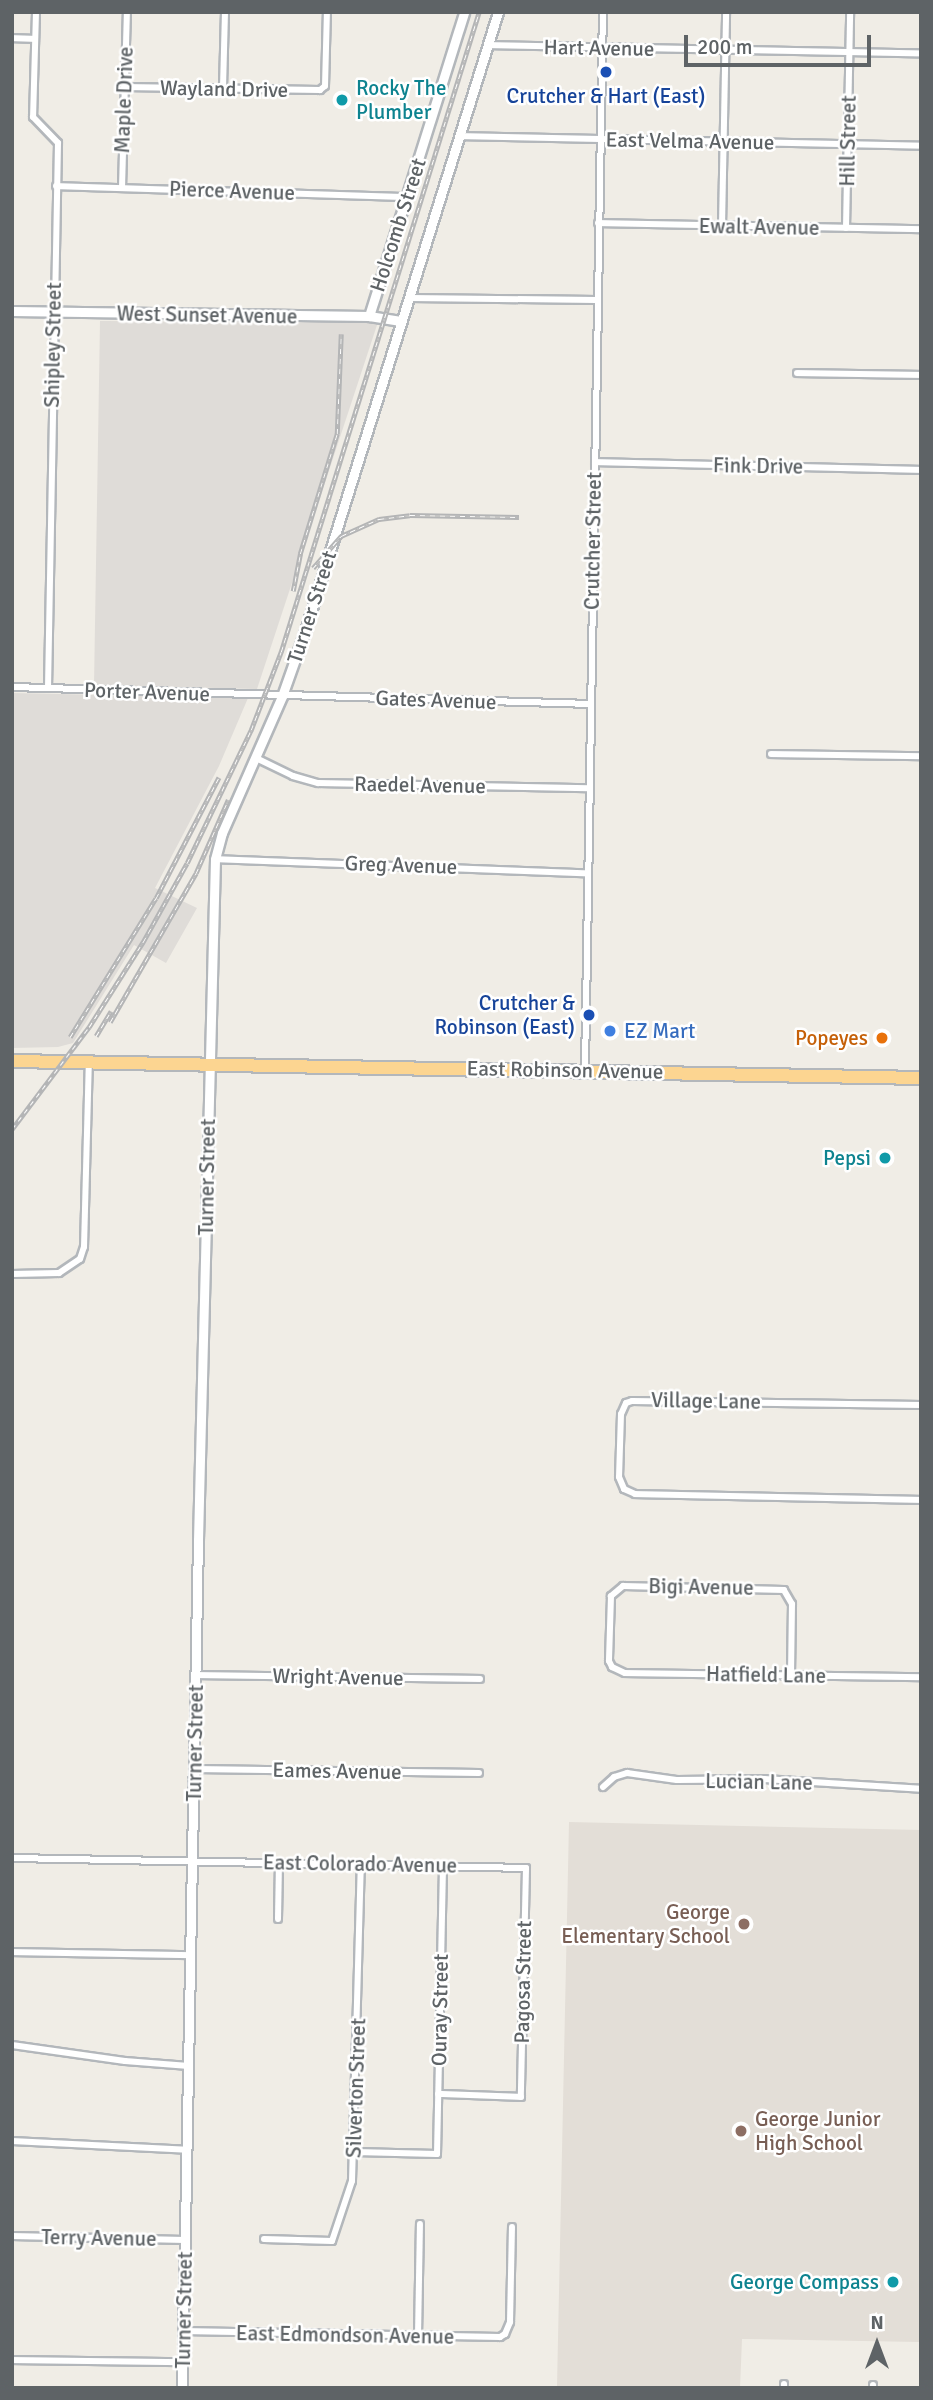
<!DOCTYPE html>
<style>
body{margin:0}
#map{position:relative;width:933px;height:2400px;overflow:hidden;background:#f0ede6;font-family:Signika,sans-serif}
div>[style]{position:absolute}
.industrial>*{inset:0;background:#dfdcd8}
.education>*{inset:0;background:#e3ded7}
.roads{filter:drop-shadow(2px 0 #b3b7bb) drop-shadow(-2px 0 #b3b7bb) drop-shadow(0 2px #b3b7bb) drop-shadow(0 -2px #b3b7bb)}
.street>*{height:6px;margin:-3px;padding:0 3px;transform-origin:3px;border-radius:3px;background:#fff}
.secondary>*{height:9px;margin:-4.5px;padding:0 4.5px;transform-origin:4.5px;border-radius:4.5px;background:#fff}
.highway>*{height:12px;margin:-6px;padding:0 6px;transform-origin:6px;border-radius:6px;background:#fcd591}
.rail>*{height:4.5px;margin-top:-2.25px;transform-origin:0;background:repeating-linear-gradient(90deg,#fff 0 5px,#b4b5b6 0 10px);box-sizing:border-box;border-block:2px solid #b4b5b6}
.dots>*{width:19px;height:19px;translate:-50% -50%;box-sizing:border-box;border:4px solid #fff;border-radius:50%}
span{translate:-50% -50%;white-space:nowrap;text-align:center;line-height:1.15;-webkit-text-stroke:5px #fff;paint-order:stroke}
.street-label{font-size:21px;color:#5e6366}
.culture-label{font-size:21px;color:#0d838f}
.left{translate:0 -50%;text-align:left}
.right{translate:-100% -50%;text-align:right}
.transit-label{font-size:21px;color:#164399}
.shop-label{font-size:21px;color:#366cbe}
.food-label{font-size:21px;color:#c56008}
.education-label{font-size:21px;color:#785e54}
.frame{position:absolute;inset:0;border:14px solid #5e6366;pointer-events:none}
.north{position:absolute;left:842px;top:2309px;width:70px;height:70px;-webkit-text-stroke:5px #fff;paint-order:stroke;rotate:0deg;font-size:19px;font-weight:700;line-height:28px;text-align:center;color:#5e6366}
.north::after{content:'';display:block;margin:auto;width:24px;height:32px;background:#5e6366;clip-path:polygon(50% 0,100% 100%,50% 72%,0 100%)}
.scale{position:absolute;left:684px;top:35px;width:187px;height:32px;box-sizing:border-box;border:4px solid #5e6366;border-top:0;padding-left:9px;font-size:21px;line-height:24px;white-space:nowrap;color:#5e6366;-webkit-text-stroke:5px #fff;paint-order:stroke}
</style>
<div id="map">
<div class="industrial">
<div style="clip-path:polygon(100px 321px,378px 322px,257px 689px,94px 685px)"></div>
<div style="clip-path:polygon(12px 693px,248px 698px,219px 766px,155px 888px,197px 908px,166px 963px,134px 945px,73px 1043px,58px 1047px,12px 1048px)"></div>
</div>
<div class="education">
<div style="clip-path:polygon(569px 1822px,921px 1830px,919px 2342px,742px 2339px,740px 2388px,557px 2386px)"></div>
</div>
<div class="roads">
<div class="street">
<div style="left:36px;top:12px;width:105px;rotate:91.6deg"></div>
<div style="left:33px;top:117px;width:36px;rotate:46deg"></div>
<div style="left:58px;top:143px;width:545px;rotate:91.05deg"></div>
<div style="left:12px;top:38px;width:23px;rotate:2deg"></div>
<div style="left:487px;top:45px;width:434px;rotate:1.1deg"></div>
<div style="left:124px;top:87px;width:196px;rotate:0.9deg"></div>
<div style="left:320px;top:90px;width:6px;rotate:-39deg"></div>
<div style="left:325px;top:86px;width:74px;rotate:-88.5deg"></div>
<div style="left:223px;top:88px;width:76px;rotate:-88.5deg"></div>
<div style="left:459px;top:136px;width:462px;rotate:1.2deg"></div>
<div style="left:56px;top:186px;width:352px;rotate:1.8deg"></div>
<div style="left:122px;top:188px;width:176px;rotate:-88.4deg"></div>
<div style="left:598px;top:223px;width:323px;rotate:1.1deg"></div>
<div style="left:722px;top:226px;width:214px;rotate:-88.9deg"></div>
<div style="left:846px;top:228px;width:216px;rotate:-88.9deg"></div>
<div style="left:410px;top:298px;width:186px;rotate:0.6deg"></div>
<div style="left:797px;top:373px;width:124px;rotate:0.9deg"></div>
<div style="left:595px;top:462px;width:326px;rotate:1.4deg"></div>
<div style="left:12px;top:687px;width:579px;rotate:1.68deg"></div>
<div style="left:771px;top:754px;width:150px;rotate:0.8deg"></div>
<div style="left:256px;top:758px;width:41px;rotate:25.9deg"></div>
<div style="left:293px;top:776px;width:26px;rotate:16deg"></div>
<div style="left:318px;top:783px;width:271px;rotate:1.1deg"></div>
<div style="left:215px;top:859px;width:372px;rotate:2.2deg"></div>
<div style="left:585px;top:1070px;width:1058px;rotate:-89.03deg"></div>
<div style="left:12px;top:1274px;width:47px;rotate:-1.2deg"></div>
<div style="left:59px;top:1273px;width:25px;rotate:-34deg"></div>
<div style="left:80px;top:1259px;width:13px;rotate:-72deg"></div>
<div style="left:84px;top:1247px;width:185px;rotate:-88.5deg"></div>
<div style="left:921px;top:1405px;width:289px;rotate:-179.2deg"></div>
<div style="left:632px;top:1401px;width:6px;rotate:162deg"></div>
<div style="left:626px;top:1403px;width:12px;rotate:114deg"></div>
<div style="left:621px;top:1414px;width:63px;rotate:91.8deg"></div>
<div style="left:619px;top:1477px;width:13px;rotate:67deg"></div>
<div style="left:624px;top:1489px;width:12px;rotate:24deg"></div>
<div style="left:635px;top:1494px;width:286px;rotate:1.2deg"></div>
<div style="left:196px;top:1675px;width:284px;rotate:0.8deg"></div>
<div style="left:791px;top:1675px;width:71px;rotate:-89.2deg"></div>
<div style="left:792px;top:1604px;width:16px;rotate:-120deg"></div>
<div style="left:784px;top:1590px;width:161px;rotate:-178.6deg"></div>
<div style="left:623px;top:1586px;width:16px;rotate:140deg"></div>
<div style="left:611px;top:1596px;width:65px;rotate:91.8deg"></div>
<div style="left:609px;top:1661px;width:7px;rotate:63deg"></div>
<div style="left:612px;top:1667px;width:14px;rotate:25deg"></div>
<div style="left:625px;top:1673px;width:296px;rotate:0.8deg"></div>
<div style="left:195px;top:1769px;width:284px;rotate:0.8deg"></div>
<div style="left:603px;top:1787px;width:15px;rotate:-42deg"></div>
<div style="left:614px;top:1777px;width:14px;rotate:-17deg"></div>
<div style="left:627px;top:1773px;width:50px;rotate:8deg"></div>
<div style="left:677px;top:1780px;width:87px;rotate:-0.7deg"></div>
<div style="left:764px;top:1779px;width:157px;rotate:3.6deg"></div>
<div style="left:12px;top:1858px;width:514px;rotate:1.11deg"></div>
<div style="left:526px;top:1868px;width:229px;rotate:91.3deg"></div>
<div style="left:521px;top:2097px;width:83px;rotate:-177.9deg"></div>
<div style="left:278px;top:1919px;width:56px;rotate:-89deg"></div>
<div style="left:12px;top:1952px;width:179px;rotate:1deg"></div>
<div style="left:12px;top:2045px;width:114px;rotate:8.1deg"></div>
<div style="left:125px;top:2061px;width:64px;rotate:4.5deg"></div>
<div style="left:12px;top:2141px;width:175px;rotate:2.9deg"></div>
<div style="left:355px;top:2152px;width:82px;rotate:1.4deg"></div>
<div style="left:437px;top:2154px;width:288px;rotate:-88.8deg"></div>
<div style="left:12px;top:2236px;width:173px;rotate:1.3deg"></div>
<div style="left:264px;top:2239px;width:68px;rotate:1.7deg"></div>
<div style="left:332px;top:2241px;width:63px;rotate:-71.6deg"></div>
<div style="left:352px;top:2181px;width:317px;rotate:-88.4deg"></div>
<div style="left:183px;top:2331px;width:317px;rotate:1.1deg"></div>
<div style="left:500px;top:2337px;width:6px;rotate:-31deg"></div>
<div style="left:505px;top:2334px;width:13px;rotate:-67deg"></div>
<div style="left:510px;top:2322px;width:95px;rotate:-88.8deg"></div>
<div style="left:418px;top:2336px;width:112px;rotate:-89deg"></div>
<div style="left:12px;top:2360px;width:171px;rotate:0.7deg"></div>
<div style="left:784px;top:2388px;width:4px;rotate:-90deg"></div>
<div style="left:873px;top:2388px;width:3px;rotate:-90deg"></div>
</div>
<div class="secondary">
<div style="left:12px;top:311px;width:357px;rotate:0.8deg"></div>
<div style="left:369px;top:316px;width:32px;rotate:9deg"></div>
<div style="left:369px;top:316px;width:318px;rotate:-72.6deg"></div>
<div style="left:182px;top:2388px;width:848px;rotate:-88.92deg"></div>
<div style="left:198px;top:1540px;width:681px;rotate:-88.57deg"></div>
<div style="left:215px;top:859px;width:27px;rotate:-75deg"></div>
<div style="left:222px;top:833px;width:150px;rotate:-66.3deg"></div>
<div style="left:282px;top:696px;width:69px;rotate:-70.5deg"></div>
<div style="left:305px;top:631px;width:648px;rotate:-72.68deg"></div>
</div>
<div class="highway">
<div style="left:12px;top:1061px;width:909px;rotate:1.07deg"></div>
</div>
</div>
<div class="rail">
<div style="left:313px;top:568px;width:43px;rotate:-48.8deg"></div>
<div style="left:341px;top:536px;width:42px;rotate:-24.1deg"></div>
<div style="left:379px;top:519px;width:31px;rotate:-7deg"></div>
<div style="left:410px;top:515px;width:109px;rotate:1.1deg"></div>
<div style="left:293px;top:591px;width:38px;rotate:-79deg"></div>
<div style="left:300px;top:554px;width:126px;rotate:-72.9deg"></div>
<div style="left:337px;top:434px;width:100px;rotate:-87.7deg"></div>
<div style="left:110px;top:1022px;width:172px;rotate:-60deg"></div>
<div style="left:196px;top:873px;width:80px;rotate:-66.3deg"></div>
<div style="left:96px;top:1036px;width:29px;rotate:-59deg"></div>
<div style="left:70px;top:1037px;width:163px;rotate:-58.3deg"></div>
<div style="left:156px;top:898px;width:136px;rotate:-62.5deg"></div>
<div style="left:12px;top:1129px;width:128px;rotate:-53deg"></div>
<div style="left:89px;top:1027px;width:101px;rotate:-57.6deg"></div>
<div style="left:143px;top:942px;width:90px;rotate:-60.9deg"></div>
<div style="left:187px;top:863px;width:148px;rotate:-64.3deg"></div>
<div style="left:251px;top:730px;width:84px;rotate:-69deg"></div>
<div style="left:281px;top:652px;width:670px;rotate:-72.81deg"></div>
</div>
<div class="dots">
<div style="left:606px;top:72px;background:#1a4fb4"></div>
<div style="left:342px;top:100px;background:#0f9aa8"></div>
<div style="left:589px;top:1015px;background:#1a4fb4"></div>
<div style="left:610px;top:1031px;background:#3f7fe0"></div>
<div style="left:882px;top:1038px;background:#e8710a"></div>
<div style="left:885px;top:1158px;background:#0f9aa8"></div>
<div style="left:744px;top:1924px;background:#8d6e63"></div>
<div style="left:741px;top:2131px;background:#8d6e63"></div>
<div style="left:893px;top:2282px;background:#0f9aa8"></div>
</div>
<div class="street-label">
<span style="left:599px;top:48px;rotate:1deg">Hart Avenue</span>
<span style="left:224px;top:89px;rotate:1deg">Wayland Drive</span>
<span style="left:124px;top:100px;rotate:-88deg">Maple Drive</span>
<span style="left:690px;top:141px;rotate:1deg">East Velma Avenue</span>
<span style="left:848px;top:141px;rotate:-89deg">Hill Street</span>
<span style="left:232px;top:191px;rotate:2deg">Pierce Avenue</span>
<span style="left:398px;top:225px;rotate:-72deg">Holcomb Street</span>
<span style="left:759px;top:227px;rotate:1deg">Ewalt Avenue</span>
<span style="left:207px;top:315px;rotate:1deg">West Sunset Avenue</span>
<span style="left:53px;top:345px;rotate:-89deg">Shipley Street</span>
<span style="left:758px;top:466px;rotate:1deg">Fink Drive</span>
<span style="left:593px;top:541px;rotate:-89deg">Crutcher Street</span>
<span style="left:312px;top:607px;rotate:-72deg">Turner Street</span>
<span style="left:147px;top:692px;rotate:2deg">Porter Avenue</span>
<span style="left:436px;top:700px;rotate:2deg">Gates Avenue</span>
<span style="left:420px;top:785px;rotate:1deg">Raedel Avenue</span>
<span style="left:401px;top:865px;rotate:2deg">Greg Avenue</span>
<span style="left:565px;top:1070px;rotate:1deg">East Robinson Avenue</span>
<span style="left:207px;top:1177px;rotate:-89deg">Turner Street</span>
<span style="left:706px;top:1401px;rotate:1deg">Village Lane</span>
<span style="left:701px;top:1587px;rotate:1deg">Bigi Avenue</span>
<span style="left:766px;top:1675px;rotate:1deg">Hatfield Lane</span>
<span style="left:338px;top:1677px;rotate:1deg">Wright Avenue</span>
<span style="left:195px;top:1743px;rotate:-89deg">Turner Street</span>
<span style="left:337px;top:1771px;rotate:1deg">Eames Avenue</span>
<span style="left:759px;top:1782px;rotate:1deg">Lucian Lane</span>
<span style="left:360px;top:1864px;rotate:1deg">East Colorado Avenue</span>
<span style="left:523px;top:1982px;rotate:-89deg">Pagosa Street</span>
<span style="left:440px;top:2010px;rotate:-89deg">Ouray Street</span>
<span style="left:356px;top:2088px;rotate:-88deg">Silverton Street</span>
<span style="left:99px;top:2238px;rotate:1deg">Terry Avenue</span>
<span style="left:184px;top:2310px;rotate:-89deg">Turner Street</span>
<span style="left:345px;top:2335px;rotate:1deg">East Edmondson Avenue</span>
</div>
<div class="culture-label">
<span class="left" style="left:356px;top:100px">Rocky The<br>Plumber</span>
<span class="right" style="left:871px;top:1158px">Pepsi</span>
<span class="right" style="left:879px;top:2282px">George Compass</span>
</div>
<div class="transit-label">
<span style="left:606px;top:96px">Crutcher &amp; Hart (East)</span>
<span class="right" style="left:575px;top:1015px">Crutcher &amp;<br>Robinson (East)</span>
</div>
<div class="shop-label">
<span class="left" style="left:624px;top:1031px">EZ Mart</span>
</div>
<div class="food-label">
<span class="right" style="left:868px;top:1038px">Popeyes</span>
</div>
<div class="education-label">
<span class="right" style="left:730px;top:1924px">George<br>Elementary School</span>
<span class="left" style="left:755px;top:2131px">George Junior<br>High School</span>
</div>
<div class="frame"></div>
<div class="north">N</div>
<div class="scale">200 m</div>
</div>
